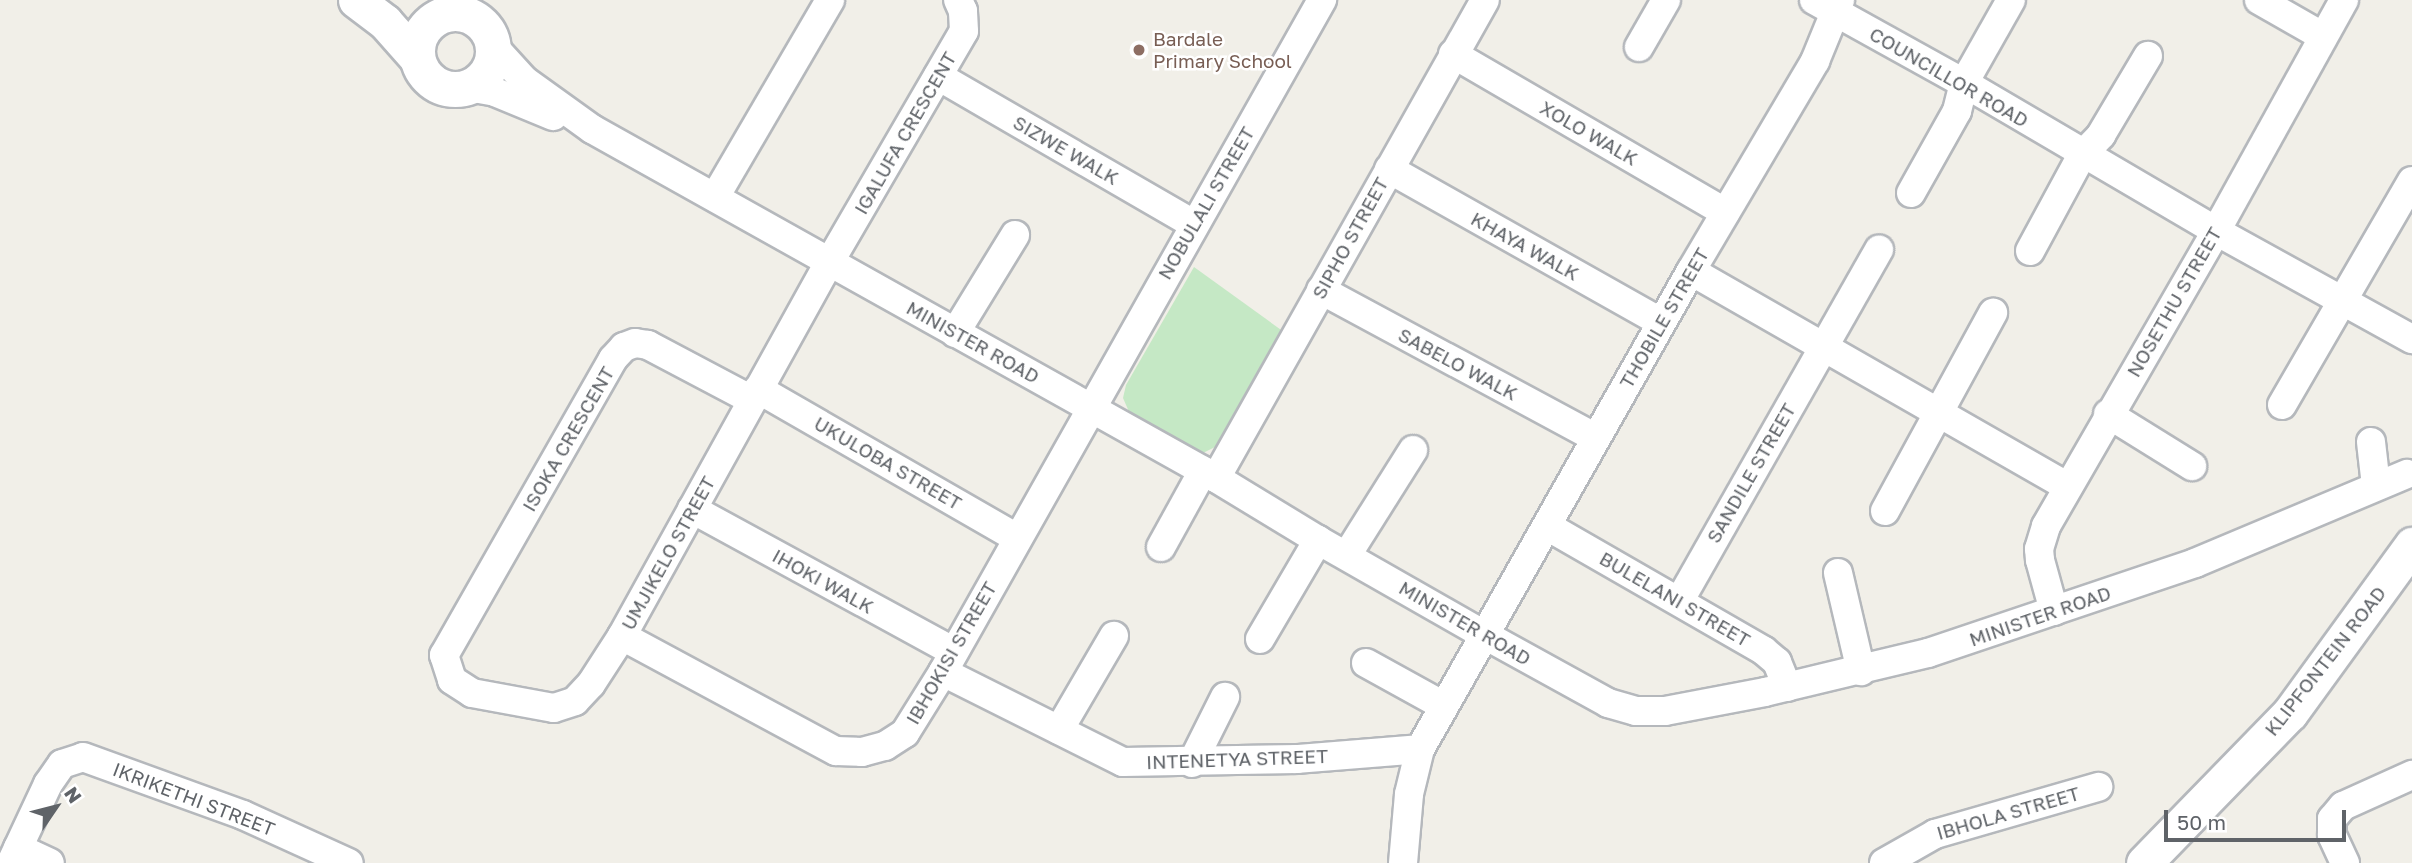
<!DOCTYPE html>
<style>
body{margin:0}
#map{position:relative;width:2412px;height:863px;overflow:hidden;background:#f1efe8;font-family:"Golos Text",sans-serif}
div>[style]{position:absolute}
.green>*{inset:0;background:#c5e8c5}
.roads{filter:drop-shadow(2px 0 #b5b8bc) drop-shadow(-2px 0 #b5b8bc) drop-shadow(0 2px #b5b8bc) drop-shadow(0 -2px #b5b8bc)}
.minor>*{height:28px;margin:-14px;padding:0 14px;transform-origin:14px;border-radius:14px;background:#fff}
.tertiary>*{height:35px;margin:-17.5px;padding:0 17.5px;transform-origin:17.5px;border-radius:17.5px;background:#fff}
.tertiary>.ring{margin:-17.5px;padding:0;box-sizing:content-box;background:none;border:35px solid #fff;border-radius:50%}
.dots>*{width:19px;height:19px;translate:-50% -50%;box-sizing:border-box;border:4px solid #fff;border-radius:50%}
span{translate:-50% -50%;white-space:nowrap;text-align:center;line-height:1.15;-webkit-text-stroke:5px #fff;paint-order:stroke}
.education-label{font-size:19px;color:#785e54}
.left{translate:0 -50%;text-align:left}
.street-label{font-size:19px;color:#5f6368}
.north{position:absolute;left:21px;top:772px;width:70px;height:70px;-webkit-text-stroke:5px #fff;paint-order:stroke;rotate:55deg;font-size:19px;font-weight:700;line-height:28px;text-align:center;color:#5f6368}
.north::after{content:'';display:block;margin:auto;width:24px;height:32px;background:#5f6368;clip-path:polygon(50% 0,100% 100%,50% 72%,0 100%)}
.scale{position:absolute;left:2164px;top:810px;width:182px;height:32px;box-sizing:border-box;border:4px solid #5f6368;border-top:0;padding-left:9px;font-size:21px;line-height:24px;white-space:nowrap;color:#5f6368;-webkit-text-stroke:5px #fff;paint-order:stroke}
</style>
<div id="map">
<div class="green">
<div style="clip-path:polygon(1194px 267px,1284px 332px,1219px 445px,1203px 453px,1130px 414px,1123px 398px,1126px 385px)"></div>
</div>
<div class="roads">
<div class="minor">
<div style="left:1814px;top:0;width:171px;rotate:29deg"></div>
<div style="left:1964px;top:83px;width:292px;rotate:30.4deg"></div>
<div style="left:2216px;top:231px;width:224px;rotate:28.9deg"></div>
<div style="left:2259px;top:0;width:73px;rotate:29.7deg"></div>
<div style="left:493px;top:46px;width:46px;rotate:47.6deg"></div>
<div style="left:524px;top:80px;width:84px;rotate:35.8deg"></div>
<div style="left:592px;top:129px;width:715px;rotate:29.22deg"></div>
<div style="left:1216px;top:478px;width:119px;rotate:31.3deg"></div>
<div style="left:1318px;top:540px;width:190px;rotate:29.7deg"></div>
<div style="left:1483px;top:634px;width:143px;rotate:28.9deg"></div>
<div style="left:1608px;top:703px;width:29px;rotate:16deg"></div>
<div style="left:1636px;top:711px;width:29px"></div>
<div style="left:1665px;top:711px;width:102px;rotate:-10.8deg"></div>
<div style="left:1765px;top:692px;width:168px;rotate:-13.5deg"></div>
<div style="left:1928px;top:653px;width:282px;rotate:-18.6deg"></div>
<div style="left:2195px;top:563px;width:230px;rotate:-22.8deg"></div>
<div style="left:1639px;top:47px;width:54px;rotate:-60.1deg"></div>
<div style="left:1453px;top:54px;width:315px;rotate:30.2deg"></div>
<div style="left:938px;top:76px;width:295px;rotate:30.1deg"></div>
<div style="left:468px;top:87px;width:27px;rotate:10deg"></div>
<div style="left:495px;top:92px;width:63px;rotate:22.5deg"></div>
<div style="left:1389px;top:169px;width:312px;rotate:29.4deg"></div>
<div style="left:1911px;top:193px;width:94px;rotate:-60.7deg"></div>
<div style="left:1957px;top:111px;width:29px;rotate:-76deg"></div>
<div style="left:1964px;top:83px;width:95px;rotate:-60.5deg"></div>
<div style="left:715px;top:197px;width:228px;rotate:-59.7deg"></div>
<div style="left:2030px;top:251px;width:109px;rotate:-61.6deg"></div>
<div style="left:2082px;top:155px;width:28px;rotate:-46deg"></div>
<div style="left:2101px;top:135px;width:92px;rotate:-59.3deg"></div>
<div style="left:1691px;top:271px;width:433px;rotate:29.8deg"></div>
<div style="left:1321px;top:290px;width:312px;rotate:28.3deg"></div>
<div style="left:955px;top:333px;width:115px;rotate:-58.5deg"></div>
<div style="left:758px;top:389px;width:299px;rotate:29.9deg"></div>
<div style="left:752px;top:400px;width:118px;rotate:-152.1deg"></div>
<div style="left:648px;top:345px;width:13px;rotate:-171deg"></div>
<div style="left:635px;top:343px;width:12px;rotate:160deg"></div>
<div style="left:624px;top:347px;width:16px;rotate:133deg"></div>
<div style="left:613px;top:359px;width:341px;rotate:119.7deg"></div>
<div style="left:444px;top:655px;width:26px;rotate:72deg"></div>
<div style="left:452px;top:680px;width:24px;rotate:33deg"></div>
<div style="left:472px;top:693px;width:83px;rotate:10.4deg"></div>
<div style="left:554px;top:708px;width:22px;rotate:-18deg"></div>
<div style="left:575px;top:701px;width:23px;rotate:-47deg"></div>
<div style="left:591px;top:684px;width:57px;rotate:-57.1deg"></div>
<div style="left:622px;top:636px;width:427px;rotate:-61deg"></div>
<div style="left:829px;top:263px;width:268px;rotate:-59.8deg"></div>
<div style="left:964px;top:31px;width:20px;rotate:-93deg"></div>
<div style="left:963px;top:11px;width:12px;rotate:-114deg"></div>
<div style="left:2282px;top:405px;width:259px;rotate:-59.9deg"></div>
<div style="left:2108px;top:414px;width:99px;rotate:31.8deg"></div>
<div style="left:2371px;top:442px;width:44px;rotate:83.5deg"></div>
<div style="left:1216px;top:478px;width:548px;rotate:-60.63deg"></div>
<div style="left:692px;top:509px;width:298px;rotate:28.6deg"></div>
<div style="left:1885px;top:511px;width:226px;rotate:-61.4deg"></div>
<div style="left:1547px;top:526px;width:250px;rotate:29.9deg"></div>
<div style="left:1764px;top:651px;width:17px;rotate:40deg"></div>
<div style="left:1777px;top:662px;width:27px;rotate:68deg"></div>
<div style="left:1161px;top:547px;width:87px;rotate:-61.1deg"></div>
<div style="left:1347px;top:555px;width:124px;rotate:-57.8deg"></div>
<div style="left:1838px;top:573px;width:101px;rotate:76.8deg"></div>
<div style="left:1680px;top:600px;width:403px;rotate:-60.4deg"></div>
<div style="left:2054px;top:611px;width:53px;rotate:-105.4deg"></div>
<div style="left:2040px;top:560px;width:11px;rotate:-95deg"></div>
<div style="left:2039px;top:549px;width:24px;rotate:-73deg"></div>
<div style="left:2046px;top:526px;width:340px;rotate:-60deg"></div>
<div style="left:2216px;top:231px;width:264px;rotate:-61deg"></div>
<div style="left:622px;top:636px;width:243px;rotate:28.3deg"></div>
<div style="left:836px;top:751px;width:26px;rotate:2deg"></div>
<div style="left:862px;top:752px;width:24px;rotate:-15deg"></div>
<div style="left:885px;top:746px;width:24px;rotate:-33deg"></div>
<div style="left:905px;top:733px;width:72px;rotate:-58.1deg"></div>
<div style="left:943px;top:672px;width:772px;rotate:-60.58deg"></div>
<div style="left:1260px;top:639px;width:115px;rotate:-59.6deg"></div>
<div style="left:1366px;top:663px;width:89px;rotate:28.9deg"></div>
<div style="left:943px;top:672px;width:201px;rotate:26.6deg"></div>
<div style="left:1123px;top:762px;width:174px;rotate:-1deg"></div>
<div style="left:1297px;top:759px;width:123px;rotate:-4.6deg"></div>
<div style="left:1420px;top:749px;width:549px;rotate:-60.45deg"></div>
<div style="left:1691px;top:271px;width:244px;rotate:-59.4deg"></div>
<div style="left:1815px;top:61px;width:66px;rotate:-67.7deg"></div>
<div style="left:1059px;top:730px;width:109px;rotate:-59.7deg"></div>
<div style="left:1192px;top:763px;width:74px;rotate:-63.4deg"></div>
<div style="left:18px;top:848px;width:35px;rotate:25deg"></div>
<div style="left:11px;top:863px;width:87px;rotate:-64.9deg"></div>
<div style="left:48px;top:784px;width:24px;rotate:-55deg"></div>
<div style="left:62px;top:764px;width:22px;rotate:-18deg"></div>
<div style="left:83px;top:757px;width:170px;rotate:19.9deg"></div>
<div style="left:243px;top:815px;width:116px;rotate:24.4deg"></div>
<div style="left:1403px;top:863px;width:69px;rotate:-85deg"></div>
<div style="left:1409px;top:794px;width:46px;rotate:-76.3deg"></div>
<div style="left:1884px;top:863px;width:59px;rotate:-29.6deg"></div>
<div style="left:1935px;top:834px;width:170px;rotate:-16.1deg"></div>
<div style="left:2345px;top:863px;width:31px;rotate:-115deg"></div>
<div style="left:2332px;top:835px;width:16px;rotate:-90deg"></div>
<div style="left:2332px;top:819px;width:17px;rotate:-50deg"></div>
<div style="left:2343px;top:806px;width:76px;rotate:-24.2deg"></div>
</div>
<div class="tertiary">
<div style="left:356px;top:0;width:36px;rotate:37deg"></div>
<div style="left:385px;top:22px;width:48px;rotate:48.4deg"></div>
<div class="ring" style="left:417px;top:13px;width:41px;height:41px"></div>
<div style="left:2144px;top:863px;width:209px;rotate:-45.8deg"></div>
<div style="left:2290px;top:713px;width:208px;rotate:-54deg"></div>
</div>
</div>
<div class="dots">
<div style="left:1139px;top:50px;background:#8d6e63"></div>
</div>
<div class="education-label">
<span class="left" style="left:1153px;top:50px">Bardale<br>Primary School</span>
</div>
<div class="street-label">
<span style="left:1949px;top:77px;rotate:30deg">COUNCILLOR ROAD</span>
<span style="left:905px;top:133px;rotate:-60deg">IGALUFA CRESCENT</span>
<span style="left:1589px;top:133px;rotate:30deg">XOLO WALK</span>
<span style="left:1066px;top:150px;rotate:30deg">SIZWE WALK</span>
<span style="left:1206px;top:203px;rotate:-60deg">NOBULALI STREET</span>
<span style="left:1350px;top:238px;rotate:-61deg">SIPHO STREET</span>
<span style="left:1525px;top:246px;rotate:29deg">KHAYA WALK</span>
<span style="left:2174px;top:302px;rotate:-60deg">NOSETHU STREET</span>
<span style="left:1664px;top:318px;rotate:-60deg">THOBILE STREET</span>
<span style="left:973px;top:342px;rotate:29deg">MINISTER ROAD</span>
<span style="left:1458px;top:364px;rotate:28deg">SABELO WALK</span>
<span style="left:568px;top:439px;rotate:-60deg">ISOKA CRESCENT</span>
<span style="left:888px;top:463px;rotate:30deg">UKULOBA STREET</span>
<span style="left:1751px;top:473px;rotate:-60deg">SANDILE STREET</span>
<span style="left:668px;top:553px;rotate:-61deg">UMJIKELO STREET</span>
<span style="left:823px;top:581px;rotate:29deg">IHOKI WALK</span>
<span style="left:1675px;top:599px;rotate:30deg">BULELANI STREET</span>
<span style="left:2040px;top:616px;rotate:-19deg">MINISTER ROAD</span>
<span style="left:1465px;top:623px;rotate:30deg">MINISTER ROAD</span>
<span style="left:951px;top:653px;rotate:-60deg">IBHOKISI STREET</span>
<span style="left:2325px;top:661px;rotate:-52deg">KLIPFONTEIN ROAD</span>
<span style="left:1237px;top:759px;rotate:-2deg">INTENETYA STREET</span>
<span style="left:194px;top:799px;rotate:21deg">IKRIKETHI STREET</span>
<span style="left:2008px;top:813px;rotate:-16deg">IBHOLA STREET</span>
</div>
<div class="north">N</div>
<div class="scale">50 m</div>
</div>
